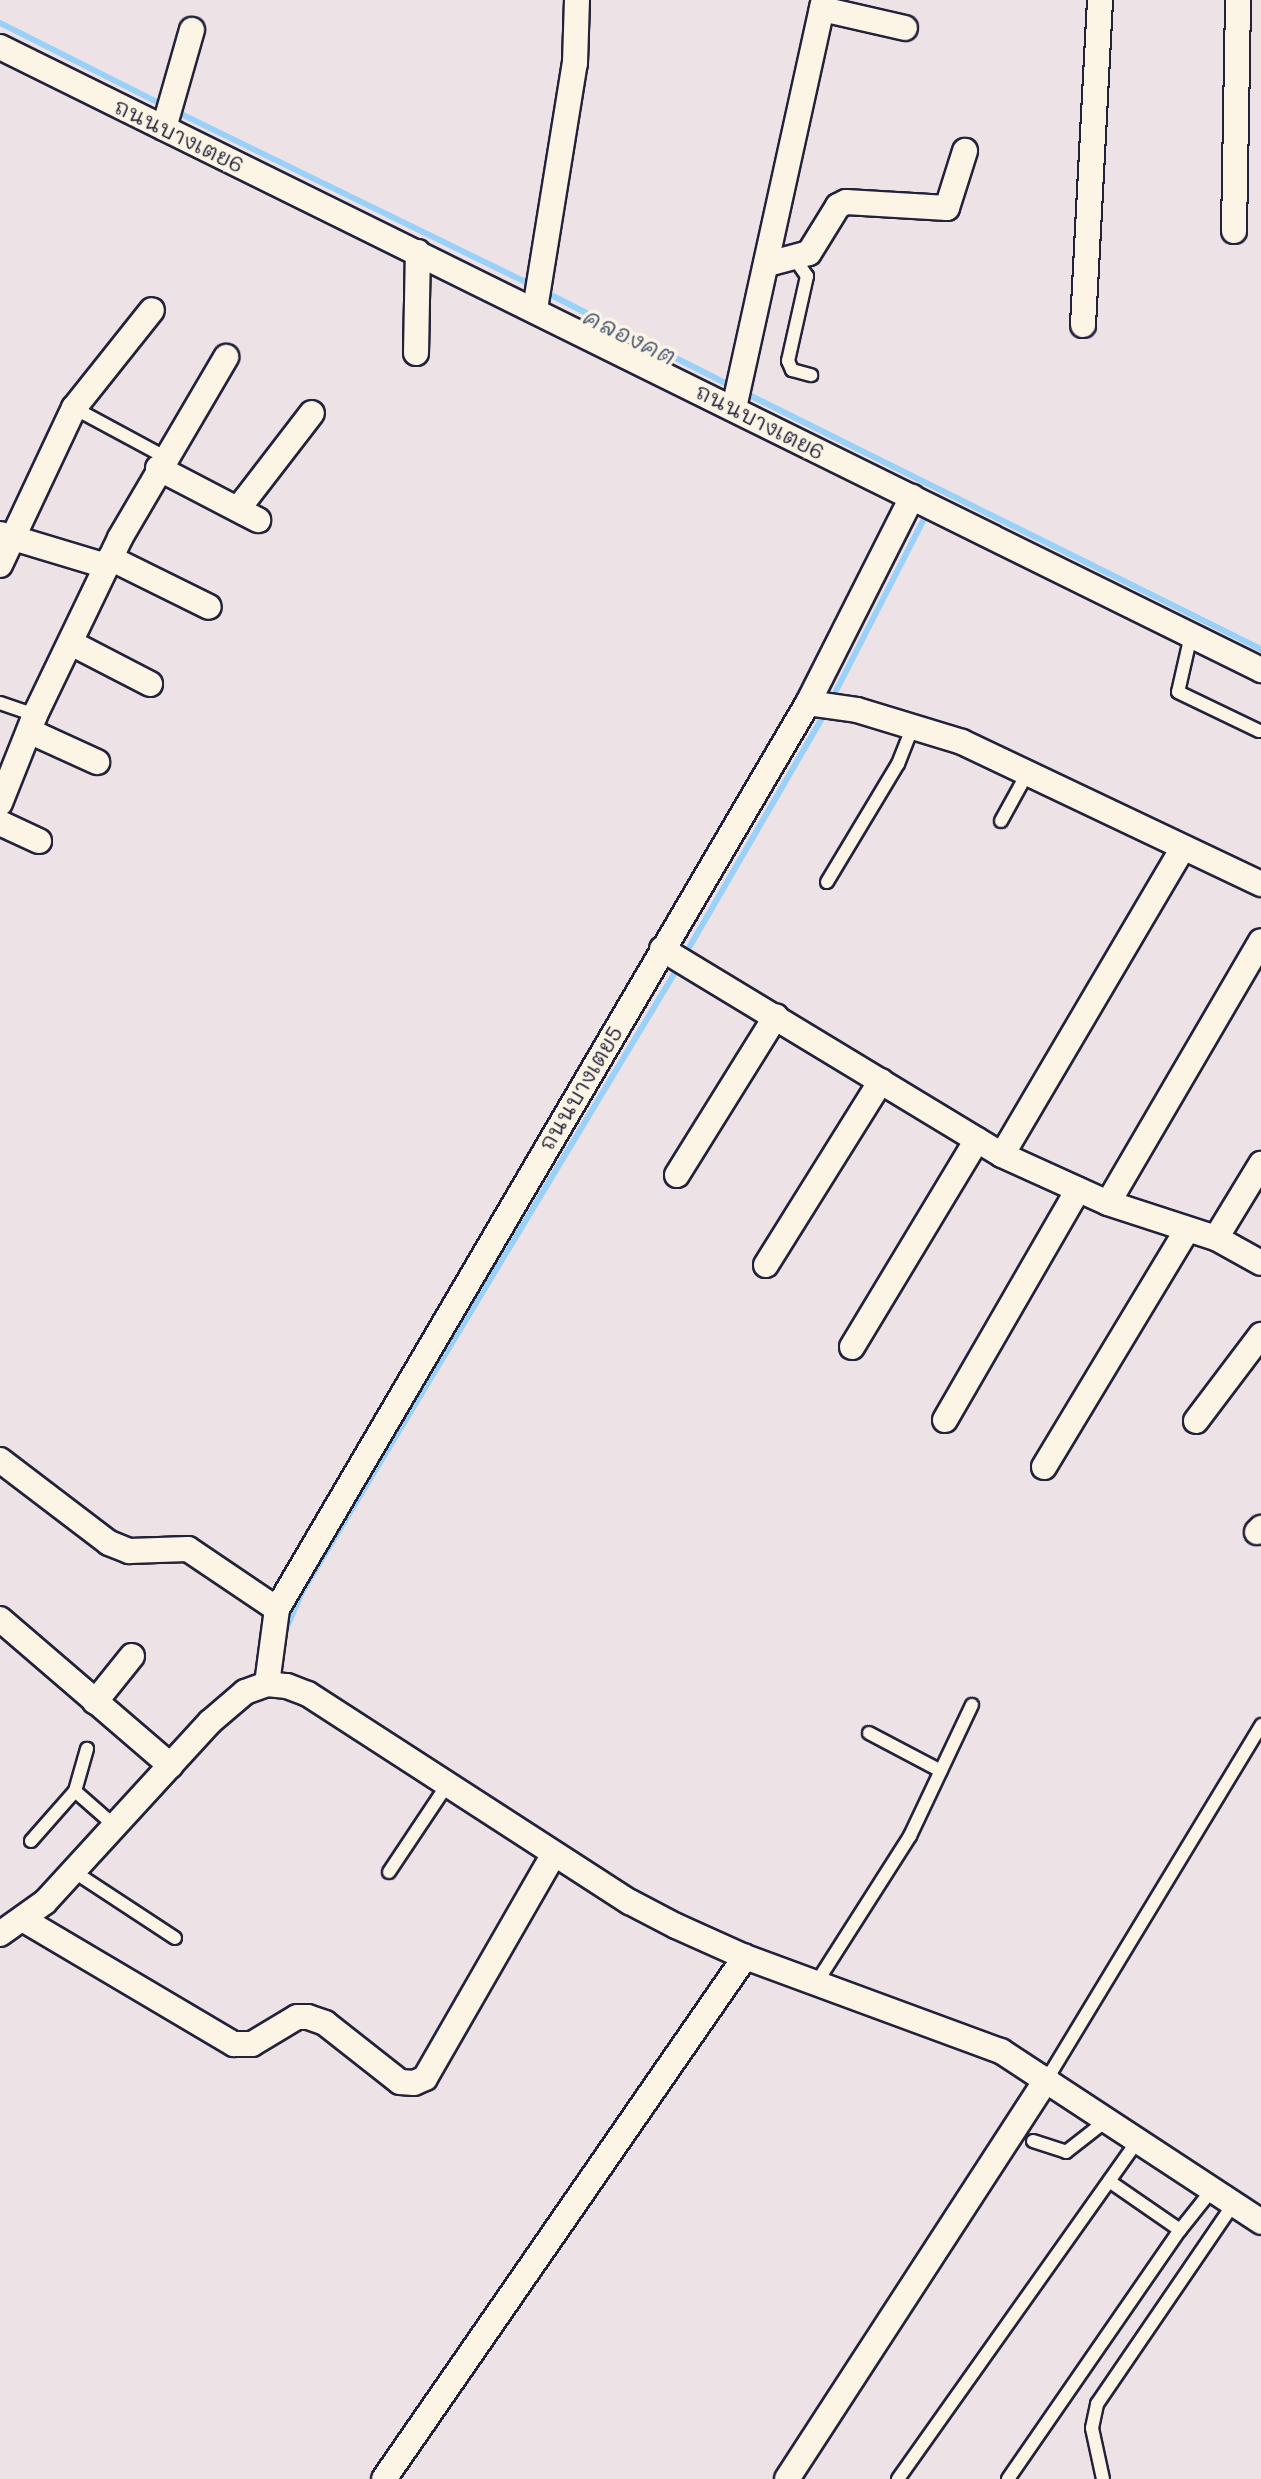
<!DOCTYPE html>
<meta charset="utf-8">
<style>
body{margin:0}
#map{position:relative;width:1261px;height:2479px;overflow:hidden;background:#ede3e6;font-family:Mali,"Playpen Sans Thai",sans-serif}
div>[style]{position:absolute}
.stream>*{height:6px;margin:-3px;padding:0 3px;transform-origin:3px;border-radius:3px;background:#9ad1f9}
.roads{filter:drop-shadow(2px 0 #22223b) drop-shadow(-2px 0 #22223b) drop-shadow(0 2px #22223b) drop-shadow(0 -2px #22223b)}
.service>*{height:12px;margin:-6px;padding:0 6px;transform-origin:6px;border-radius:6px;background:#fcf5e5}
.minor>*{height:24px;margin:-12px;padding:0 12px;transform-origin:12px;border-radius:12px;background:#fcf5e5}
span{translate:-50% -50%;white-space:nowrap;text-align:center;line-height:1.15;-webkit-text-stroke:7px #fcf5e5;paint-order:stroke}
.street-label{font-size:22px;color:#22223b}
.water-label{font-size:24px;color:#465774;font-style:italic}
</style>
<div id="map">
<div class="stream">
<div style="left:0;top:23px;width:185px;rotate:26.7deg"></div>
<div style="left:175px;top:111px;width:396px;rotate:26deg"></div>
<div style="left:545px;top:292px;width:208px;rotate:26.8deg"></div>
<div style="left:745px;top:393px;width:576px;rotate:26.39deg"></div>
<div style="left:836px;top:691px;width:191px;rotate:-62.9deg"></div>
<div style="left:690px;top:946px;width:261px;rotate:-59.9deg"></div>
<div style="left:283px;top:1636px;width:48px;rotate:-66.6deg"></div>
<div style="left:302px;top:1592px;width:721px;rotate:-58.95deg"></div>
</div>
<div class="roads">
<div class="service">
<div style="left:795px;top:259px;width:21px;rotate:55deg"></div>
<div style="left:807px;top:276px;width:87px;rotate:102.6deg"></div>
<div style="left:788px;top:361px;width:10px;rotate:66deg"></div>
<div style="left:792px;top:370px;width:20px;rotate:15deg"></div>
<div style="left:74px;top:408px;width:103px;rotate:28.3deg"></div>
<div style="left:1191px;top:635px;width:58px;rotate:102.8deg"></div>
<div style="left:1178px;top:692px;width:90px;rotate:25.7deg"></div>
<div style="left:0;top:703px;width:37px;rotate:19deg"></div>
<div style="left:1001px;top:821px;width:56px;rotate:-61.1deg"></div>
<div style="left:827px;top:882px;width:138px;rotate:-59deg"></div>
<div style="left:898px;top:764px;width:41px;rotate:-68.5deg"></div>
<div style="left:869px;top:1733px;width:81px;rotate:27.8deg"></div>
<div style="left:75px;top:1791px;width:44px;rotate:-74.1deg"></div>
<div style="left:31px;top:1841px;width:67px;rotate:-48.7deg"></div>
<div style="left:75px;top:1791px;width:53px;rotate:41.2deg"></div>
<div style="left:73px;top:1871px;width:122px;rotate:33.3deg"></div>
<div style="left:389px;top:1872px;width:108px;rotate:-56.3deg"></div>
<div style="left:817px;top:1982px;width:173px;rotate:-57.5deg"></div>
<div style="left:910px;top:1836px;width:145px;rotate:-64.7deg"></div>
<div style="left:1047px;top:2079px;width:414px;rotate:-58.8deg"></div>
<div style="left:1033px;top:2141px;width:35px;rotate:18deg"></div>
<div style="left:1066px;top:2152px;width:52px;rotate:-38deg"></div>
<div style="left:1180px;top:2230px;width:50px;rotate:-51.5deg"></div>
<div style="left:898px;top:2479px;width:413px;rotate:-54.7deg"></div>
<div style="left:1008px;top:2479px;width:303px;rotate:-55.4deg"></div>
<div style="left:1180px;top:2230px;width:86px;rotate:-145.4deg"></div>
<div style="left:1103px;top:2479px;width:52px;rotate:-102.2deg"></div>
<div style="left:1092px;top:2428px;width:25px;rotate:-78deg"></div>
<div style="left:1097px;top:2404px;width:241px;rotate:-55.7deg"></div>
</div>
<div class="minor">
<div style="left:822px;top:9px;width:85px;rotate:12.9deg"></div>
<div style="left:0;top:47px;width:1407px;rotate:26.29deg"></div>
<div style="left:164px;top:128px;width:102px;rotate:-74.1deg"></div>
<div style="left:1234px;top:231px;width:231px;rotate:-89deg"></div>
<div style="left:768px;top:264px;width:42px;rotate:-15deg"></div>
<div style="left:809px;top:253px;width:55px;rotate:-58.3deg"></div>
<div style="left:838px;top:206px;width:9px;rotate:-27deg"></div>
<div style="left:846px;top:202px;width:101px;rotate:3.4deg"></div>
<div style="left:947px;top:208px;width:60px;rotate:-72.5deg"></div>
<div style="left:535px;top:309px;width:249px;rotate:-80.8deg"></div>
<div style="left:575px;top:63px;width:63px;rotate:-88.2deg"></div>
<div style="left:1083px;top:325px;width:325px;rotate:-87deg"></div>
<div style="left:416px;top:353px;width:101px;rotate:-88.9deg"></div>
<div style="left:734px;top:408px;width:418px;rotate:-77.6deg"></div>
<div style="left:158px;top:468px;width:113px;rotate:27.5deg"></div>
<div style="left:238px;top:509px;width:121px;rotate:-52.4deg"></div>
<div style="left:0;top:534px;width:111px;rotate:16.8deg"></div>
<div style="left:110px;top:558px;width:110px;rotate:26.3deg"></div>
<div style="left:0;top:565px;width:174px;rotate:-64.8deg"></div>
<div style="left:74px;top:408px;width:125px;rotate:-51.5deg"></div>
<div style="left:71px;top:643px;width:89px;rotate:27.4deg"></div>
<div style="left:808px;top:703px;width:49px;rotate:8.1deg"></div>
<div style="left:857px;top:710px;width:110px;rotate:16.9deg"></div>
<div style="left:962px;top:742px;width:331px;rotate:25.4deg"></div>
<div style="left:29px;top:731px;width:75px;rotate:24.5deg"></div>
<div style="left:0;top:803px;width:95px;rotate:-68.3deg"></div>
<div style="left:35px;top:715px;width:196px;rotate:-64.3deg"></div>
<div style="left:120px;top:538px;width:210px;rotate:-59.6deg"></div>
<div style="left:0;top:823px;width:43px;rotate:24.8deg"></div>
<div style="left:662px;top:949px;width:398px;rotate:31.2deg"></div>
<div style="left:1002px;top:1155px;width:116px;rotate:24.4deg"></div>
<div style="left:1108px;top:1203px;width:114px;rotate:18deg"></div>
<div style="left:1216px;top:1238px;width:51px;rotate:29.1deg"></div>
<div style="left:1002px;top:1155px;width:356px;rotate:-59.5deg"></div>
<div style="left:677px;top:1175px;width:187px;rotate:-58.1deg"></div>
<div style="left:1108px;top:1203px;width:303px;rotate:-59.7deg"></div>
<div style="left:1216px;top:1238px;width:87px;rotate:-58.7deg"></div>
<div style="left:766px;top:1265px;width:217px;rotate:-58deg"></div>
<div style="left:852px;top:1347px;width:242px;rotate:-58.9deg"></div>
<div style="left:945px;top:1420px;width:266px;rotate:-60deg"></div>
<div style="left:1196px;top:1421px;width:108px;rotate:-52.9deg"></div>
<div style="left:0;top:1460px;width:137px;rotate:37.3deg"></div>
<div style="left:109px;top:1543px;width:22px;rotate:22deg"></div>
<div style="left:129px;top:1551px;width:59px;rotate:-1.9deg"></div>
<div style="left:188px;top:1549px;width:107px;rotate:34deg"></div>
<div style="left:1044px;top:1467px;width:277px;rotate:-58.9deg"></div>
<div style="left:1257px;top:1532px;width:6px;rotate:-45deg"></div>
<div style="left:0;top:1619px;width:225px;rotate:40.7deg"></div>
<div style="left:267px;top:1684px;width:76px;rotate:-82.4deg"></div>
<div style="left:277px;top:1609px;width:1050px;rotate:-59.63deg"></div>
<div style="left:808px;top:703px;width:231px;rotate:-63.2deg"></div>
<div style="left:95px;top:1702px;width:59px;rotate:-51.2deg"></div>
<div style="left:24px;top:1920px;width:244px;rotate:30.6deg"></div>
<div style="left:234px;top:2044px;width:18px"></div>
<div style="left:252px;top:2044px;width:52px;rotate:-31deg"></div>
<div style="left:297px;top:2017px;width:11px"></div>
<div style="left:308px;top:2017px;width:18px;rotate:19deg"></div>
<div style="left:325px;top:2023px;width:95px;rotate:38.2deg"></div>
<div style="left:400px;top:2082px;width:14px;rotate:4deg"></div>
<div style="left:414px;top:2083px;width:12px;rotate:-24deg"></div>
<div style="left:425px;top:2078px;width:258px;rotate:-60.1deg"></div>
<div style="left:0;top:1934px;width:55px;rotate:-35.4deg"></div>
<div style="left:45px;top:1902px;width:244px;rotate:-47.5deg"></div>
<div style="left:210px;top:1722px;width:46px;rotate:-40.6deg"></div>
<div style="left:245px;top:1692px;width:23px;rotate:-20deg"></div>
<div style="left:267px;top:1684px;width:20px;rotate:6deg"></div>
<div style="left:287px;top:1686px;width:22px;rotate:21deg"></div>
<div style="left:308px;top:1694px;width:383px;rotate:32.9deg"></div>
<div style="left:630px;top:1902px;width:52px;rotate:27.6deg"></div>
<div style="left:676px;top:1926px;width:76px;rotate:24.2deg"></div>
<div style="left:745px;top:1957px;width:273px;rotate:20.2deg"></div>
<div style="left:1001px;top:2051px;width:311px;rotate:33.3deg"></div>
<div style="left:384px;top:2479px;width:635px;rotate:-55.33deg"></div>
<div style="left:787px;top:2479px;width:477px;rotate:-57deg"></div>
</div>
</div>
<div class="street-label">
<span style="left:179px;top:135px;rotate:26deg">ถนนบางเตย6</span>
<span style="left:760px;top:421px;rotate:27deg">ถนนบางเตย6</span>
<span style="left:580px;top:1088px;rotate:-59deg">ถนนบางเตย5</span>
</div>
<div class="water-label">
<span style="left:630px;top:336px;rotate:26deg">คลองคต</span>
</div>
</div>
